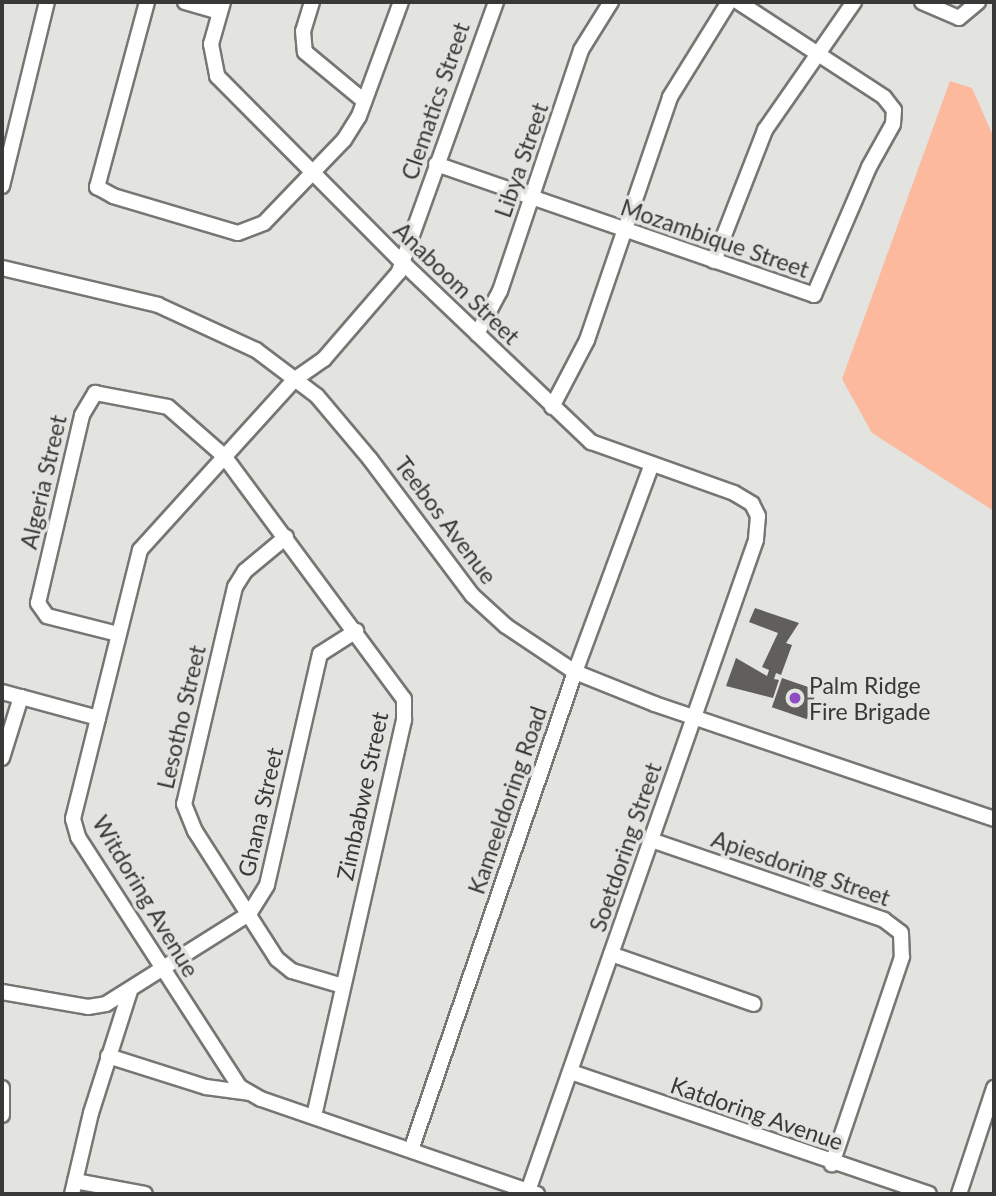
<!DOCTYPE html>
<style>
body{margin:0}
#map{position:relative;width:996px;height:1196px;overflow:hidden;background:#e3e3e0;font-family:Lato,sans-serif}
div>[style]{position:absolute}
.green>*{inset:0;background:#fdb99e}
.building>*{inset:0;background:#615f5c;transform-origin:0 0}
.roads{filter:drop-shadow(2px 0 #767673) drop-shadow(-2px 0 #767673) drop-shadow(0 2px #767673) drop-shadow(0 -2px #767673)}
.minor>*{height:14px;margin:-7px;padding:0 7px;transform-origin:7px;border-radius:7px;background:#fff}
.dots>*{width:19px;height:19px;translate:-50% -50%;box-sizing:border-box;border:4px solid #e3e3e0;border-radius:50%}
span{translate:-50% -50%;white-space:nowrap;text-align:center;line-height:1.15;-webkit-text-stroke:7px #e3e3e0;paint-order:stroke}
.street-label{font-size:23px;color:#393937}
.poi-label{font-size:23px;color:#393937}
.left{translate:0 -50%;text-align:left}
.frame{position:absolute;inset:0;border:4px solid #393937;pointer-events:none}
</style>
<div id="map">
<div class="green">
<div style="clip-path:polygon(950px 81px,972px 88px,994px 138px,994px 511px,872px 433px,842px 379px)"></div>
</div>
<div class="building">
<div style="clip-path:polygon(755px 608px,799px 623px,786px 643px,792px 645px,781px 675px,776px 673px,774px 679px,779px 680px,773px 698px,726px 686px,736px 658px,767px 676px,769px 670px,762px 667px,778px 633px,749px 622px)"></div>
<div style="left:782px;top:678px;width:37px;height:31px;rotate:19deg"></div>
</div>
<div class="roads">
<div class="minor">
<div style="left:147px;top:2px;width:192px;rotate:105.1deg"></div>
<div style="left:97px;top:187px;width:18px;rotate:29deg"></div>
<div style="left:113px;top:196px;width:130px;rotate:16.5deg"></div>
<div style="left:238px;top:233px;width:28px;rotate:-21deg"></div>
<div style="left:264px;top:223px;width:115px;rotate:-46.1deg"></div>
<div style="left:344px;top:140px;width:28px;rotate:-58deg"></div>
<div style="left:359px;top:116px;width:121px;rotate:-69.8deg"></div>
<div style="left:185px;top:2px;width:36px;rotate:16deg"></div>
<div style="left:223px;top:2px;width:44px;rotate:105.9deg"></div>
<div style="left:211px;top:44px;width:33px;rotate:79deg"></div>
<div style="left:217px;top:76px;width:264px;rotate:45.2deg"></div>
<div style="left:403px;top:263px;width:260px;rotate:43.6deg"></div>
<div style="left:591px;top:442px;width:152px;rotate:19.6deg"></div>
<div style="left:734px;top:493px;width:21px;rotate:31deg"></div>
<div style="left:752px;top:504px;width:13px;rotate:63deg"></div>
<div style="left:758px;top:516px;width:24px;rotate:95deg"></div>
<div style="left:756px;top:540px;width:690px;rotate:109.3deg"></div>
<div style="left:312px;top:2px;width:30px;rotate:107deg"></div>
<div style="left:303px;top:31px;width:21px;rotate:85deg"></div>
<div style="left:305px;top:52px;width:77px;rotate:39.7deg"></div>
<div style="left:496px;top:2px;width:287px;rotate:109.8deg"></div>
<div style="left:399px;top:272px;width:115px;rotate:130.8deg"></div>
<div style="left:324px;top:359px;width:35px;rotate:145deg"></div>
<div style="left:295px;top:379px;width:231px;rotate:132.2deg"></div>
<div style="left:140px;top:550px;width:277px;rotate:104deg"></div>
<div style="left:73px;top:819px;width:19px;rotate:74deg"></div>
<div style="left:78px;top:837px;width:298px;rotate:57.1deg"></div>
<div style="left:240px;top:1087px;width:24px;rotate:30deg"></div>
<div style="left:261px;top:1099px;width:292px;rotate:19deg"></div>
<div style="left:922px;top:2px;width:40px;rotate:23.4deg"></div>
<div style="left:959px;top:18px;width:25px;rotate:-40deg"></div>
<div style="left:436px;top:164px;width:400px;rotate:19.1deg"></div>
<div style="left:814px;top:295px;width:139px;rotate:-66.7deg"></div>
<div style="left:869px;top:167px;width:49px;rotate:-60.8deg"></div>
<div style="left:893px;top:124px;width:14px;rotate:-86deg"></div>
<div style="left:894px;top:110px;width:16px;rotate:-128deg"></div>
<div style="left:884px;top:97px;width:174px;rotate:-146.9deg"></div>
<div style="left:2px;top:186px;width:189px;rotate:-76.3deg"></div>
<div style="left:714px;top:261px;width:141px;rotate:-68.7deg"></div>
<div style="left:765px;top:130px;width:156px;rotate:-55.2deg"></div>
<div style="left:2px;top:268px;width:160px;rotate:13.3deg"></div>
<div style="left:158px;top:305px;width:108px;rotate:24.7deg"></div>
<div style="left:256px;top:350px;width:76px;rotate:37deg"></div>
<div style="left:317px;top:396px;width:82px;rotate:49.9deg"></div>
<div style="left:370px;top:459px;width:170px;rotate:53.1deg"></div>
<div style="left:472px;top:595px;width:46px;rotate:42.4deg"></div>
<div style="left:506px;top:626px;width:83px;rotate:33.7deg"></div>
<div style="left:575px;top:672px;width:86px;rotate:21.8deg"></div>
<div style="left:655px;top:704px;width:358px;rotate:18.7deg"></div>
<div style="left:477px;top:334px;width:49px;rotate:-61.9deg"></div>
<div style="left:500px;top:291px;width:254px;rotate:-71.4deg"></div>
<div style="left:581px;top:50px;width:57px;rotate:-58deg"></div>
<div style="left:552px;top:407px;width:76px;rotate:-62.4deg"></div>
<div style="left:587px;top:340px;width:257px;rotate:-71.1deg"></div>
<div style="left:670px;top:97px;width:112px;rotate:-58.2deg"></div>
<div style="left:286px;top:537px;width:53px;rotate:140.3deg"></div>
<div style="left:245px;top:571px;width:19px;rotate:122deg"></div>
<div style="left:235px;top:587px;width:223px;rotate:103.2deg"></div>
<div style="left:184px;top:804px;width:29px;rotate:68deg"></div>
<div style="left:195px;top:831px;width:152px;rotate:57.4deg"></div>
<div style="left:277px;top:959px;width:19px;rotate:39deg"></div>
<div style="left:292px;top:971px;width:53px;rotate:16.4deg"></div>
<div style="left:118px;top:634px;width:73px;rotate:-165.8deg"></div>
<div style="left:47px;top:616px;width:16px;rotate:-125deg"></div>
<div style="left:38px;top:603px;width:193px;rotate:-76.8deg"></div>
<div style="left:82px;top:415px;width:26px;rotate:-59deg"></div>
<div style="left:95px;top:393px;width:74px;rotate:10.9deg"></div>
<div style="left:168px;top:407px;width:74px;rotate:41.2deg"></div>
<div style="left:224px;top:456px;width:302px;rotate:53.5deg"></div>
<div style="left:404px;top:699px;width:21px;rotate:90deg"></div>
<div style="left:404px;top:720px;width:406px;rotate:102.8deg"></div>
<div style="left:2px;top:692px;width:20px;rotate:15deg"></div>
<div style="left:2px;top:758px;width:64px;rotate:-72.7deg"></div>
<div style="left:21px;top:697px;width:80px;rotate:15.3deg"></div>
<div style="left:651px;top:840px;width:246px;rotate:18.9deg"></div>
<div style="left:884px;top:920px;width:21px;rotate:37deg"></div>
<div style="left:901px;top:933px;width:24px;rotate:88deg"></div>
<div style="left:902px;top:957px;width:219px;rotate:108.7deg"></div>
<div style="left:611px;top:954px;width:151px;rotate:19.3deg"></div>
<div style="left:2px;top:992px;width:87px;rotate:9.9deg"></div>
<div style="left:88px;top:1007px;width:18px;rotate:-9deg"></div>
<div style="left:106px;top:1004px;width:169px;rotate:-32.2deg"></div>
<div style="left:249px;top:914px;width:34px;rotate:-58deg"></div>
<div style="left:267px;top:885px;width:237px;rotate:-77.1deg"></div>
<div style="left:320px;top:654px;width:43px;rotate:-32.6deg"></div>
<div style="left:108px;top:1056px;width:103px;rotate:17.6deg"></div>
<div style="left:206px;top:1087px;width:43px;rotate:7.9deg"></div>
<div style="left:571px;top:1072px;width:378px;rotate:18.8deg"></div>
<div style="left:2px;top:1088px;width:27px;rotate:90deg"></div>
<div style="left:411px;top:1150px;width:505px;rotate:-71.06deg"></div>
<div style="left:575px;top:672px;width:220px;rotate:-69.7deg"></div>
<div style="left:75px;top:1181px;width:71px;rotate:10.5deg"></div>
<div style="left:72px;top:1194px;width:83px;rotate:-76.8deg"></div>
<div style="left:91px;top:1113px;width:128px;rotate:-72.3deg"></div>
<div style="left:959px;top:1194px;width:112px;rotate:-71.7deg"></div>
</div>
</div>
<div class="dots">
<div style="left:795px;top:698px;background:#8d4dc3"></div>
</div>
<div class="street-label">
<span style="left:435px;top:101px;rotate:-71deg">Clematics Street</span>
<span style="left:521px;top:160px;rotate:-71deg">Libya Street</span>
<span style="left:715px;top:238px;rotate:19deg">Mozambique Street</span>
<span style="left:457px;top:283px;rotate:44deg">Anaboom Street</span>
<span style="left:43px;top:482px;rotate:-77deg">Algeria Street</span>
<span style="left:446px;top:520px;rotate:53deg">Teebos Avenue</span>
<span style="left:181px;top:717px;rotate:-77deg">Lesotho Street</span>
<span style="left:362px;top:796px;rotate:-78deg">Zimbabwe Street</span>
<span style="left:507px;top:800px;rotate:-71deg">Kameeldoring Road</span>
<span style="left:260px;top:812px;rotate:-77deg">Ghana Street</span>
<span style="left:625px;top:847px;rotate:-71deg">Soetdoring Street</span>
<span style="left:801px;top:868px;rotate:19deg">Apiesdoring Street</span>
<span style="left:146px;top:896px;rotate:59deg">Witdoring Avenue</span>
<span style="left:757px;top:1113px;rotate:19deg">Katdoring Avenue</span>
</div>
<div class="poi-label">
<span class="left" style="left:809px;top:698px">Palm Ridge<br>Fire Brigade</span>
</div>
<div class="frame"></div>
</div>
